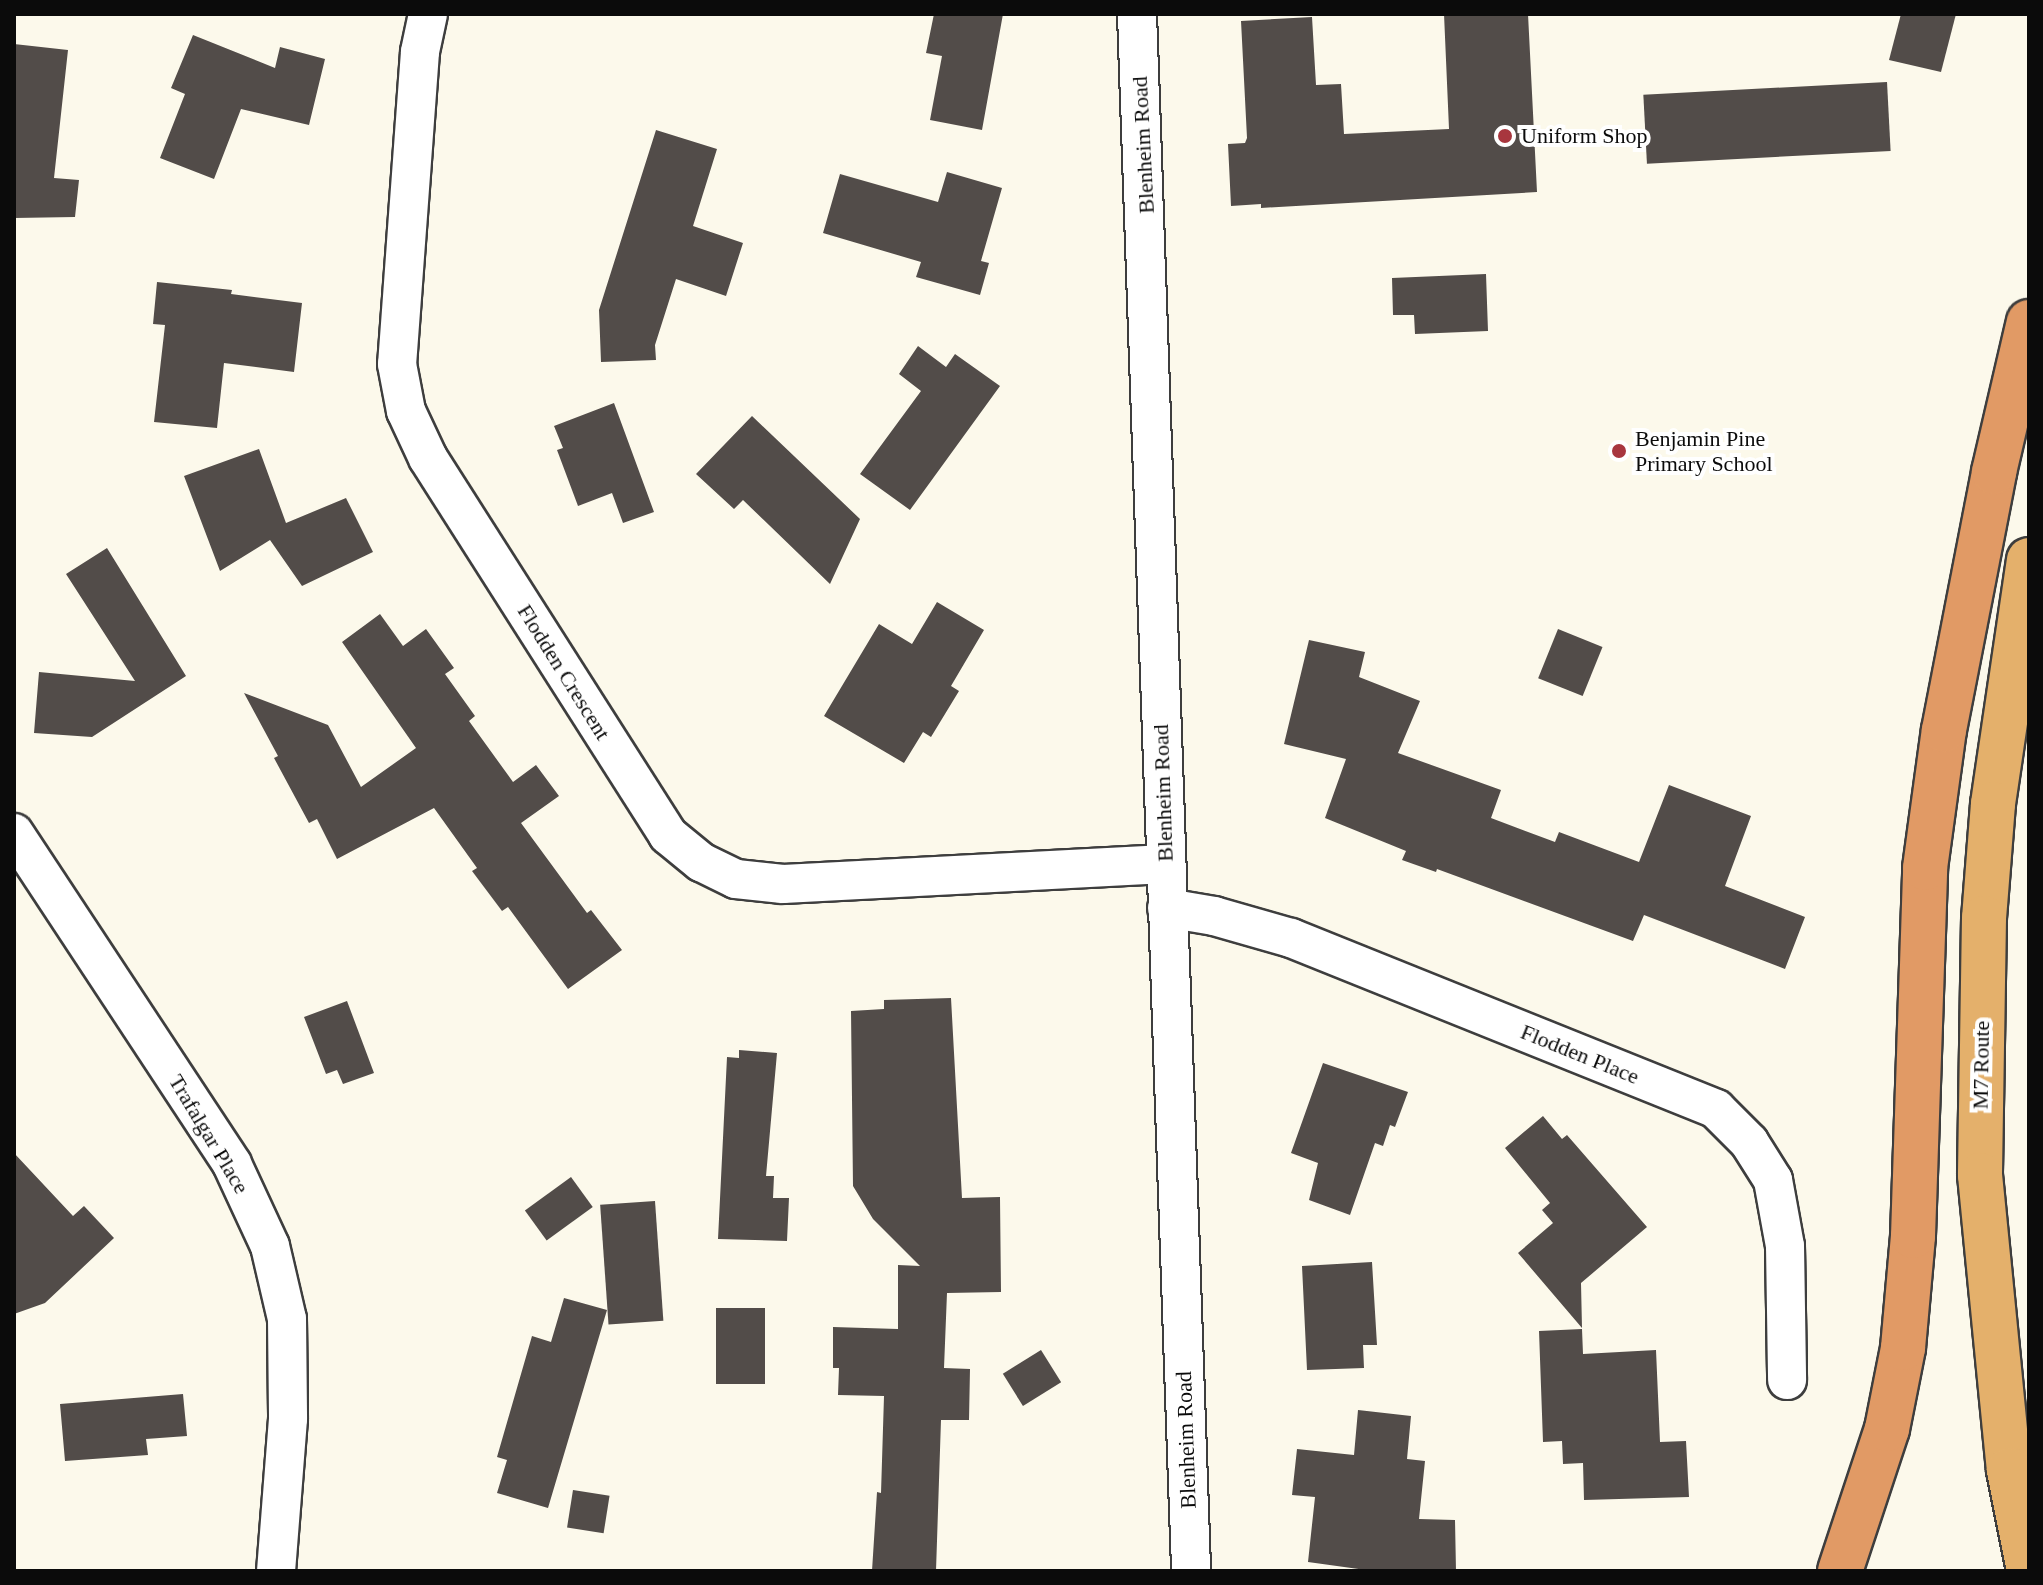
<!DOCTYPE html>
<style>
body{margin:0}
#map{position:relative;width:2043px;height:1585px;overflow:hidden;background:#fcf9eb;font-family:Georgia,serif}
div>[style]{position:absolute}
.building>*{inset:0;background:#524c49;transform-origin:0 0}
.roads{filter:drop-shadow(2px 0 #3e3e3e) drop-shadow(-2px 0 #3e3e3e) drop-shadow(0 2px #3e3e3e) drop-shadow(0 -2px #3e3e3e)}
.minor>*{height:38px;margin:-19px;padding:0 19px;transform-origin:19px;border-radius:19px;background:#fff}
.trunk>*{height:44px;margin:-22px;padding:0 22px;transform-origin:22px;border-radius:22px;background:#e4b06b}
.motorway>*{height:44px;margin:-22px;padding:0 22px;transform-origin:22px;border-radius:22px;background:#e19a65}
.dots>*{width:22px;height:22px;translate:-50% -50%;box-sizing:border-box;border:4px solid #fff;border-radius:50%}
span{translate:-50% -50%;white-space:nowrap;text-align:center;line-height:1.15;-webkit-text-stroke:8px #fff;paint-order:stroke}
.poi-label{font-size:22px;color:#0b0b0b}
.left{translate:0 -50%;text-align:left}
.street-label{font-size:22px;color:#0b0b0b}
.frame{position:absolute;inset:0;border:16px solid #0b0b0b;pointer-events:none}
</style>
<div id="map">
<div class="building">
<div style="clip-path:polygon(934px 14px,1003px 14px,982px 130px,930px 120px,942px 56px,926px 53px)"></div>
<div style="clip-path:polygon(1444px 14px,1528px 14px,1537px 192px,1261px 208px,1261px 204px,1231px 206px,1228px 144px,1245px 143px,1247px 138px,1241px 21px,1312px 17px,1316px 85px,1341px 84px,1344px 134px,1449px 129px)"></div>
<div style="clip-path:polygon(1901px 14px,1956px 14px,1941px 72px,1889px 60px)"></div>
<div style="clip-path:polygon(193px 35px,275px 68px,280px 47px,325px 59px,309px 125px,241px 109px,214px 179px,160px 158px,185px 94px,171px 88px)"></div>
<div style="clip-path:polygon(14px 44px,68px 50px,54px 178px,79px 180px,75px 217px,14px 218px)"></div>
<div style="left:1887px;top:82px;width:69px;height:244px;rotate:87deg"></div>
<div style="clip-path:polygon(656px 130px,717px 149px,693px 226px,743px 243px,726px 296px,676px 279px,655px 345px,656px 360px,601px 362px,599px 310px)"></div>
<div style="clip-path:polygon(947px 172px,1002px 188px,981px 261px,989px 263px,980px 295px,916px 277px,921px 262px,823px 233px,840px 174px,938px 202px)"></div>
<div style="clip-path:polygon(1486px 274px,1488px 331px,1415px 334px,1414px 315px,1393px 315px,1392px 278px)"></div>
<div style="clip-path:polygon(157px 282px,232px 290px,231px 294px,302px 303px,294px 372px,224px 363px,217px 428px,154px 422px,165px 325px,153px 324px)"></div>
<div style="clip-path:polygon(918px 346px,946px 367px,955px 354px,1000px 386px,910px 510px,860px 474px,921px 391px,899px 374px)"></div>
<div style="clip-path:polygon(614px 403px,654px 512px,623px 523px,612px 493px,578px 506px,557px 450px,563px 448px,554px 426px)"></div>
<div style="clip-path:polygon(752px 416px,860px 519px,830px 584px,743px 500px,734px 509px,696px 474px)"></div>
<div style="clip-path:polygon(259px 449px,286px 523px,346px 498px,373px 552px,302px 586px,270px 540px,220px 571px,184px 476px)"></div>
<div style="clip-path:polygon(107px 548px,186px 676px,92px 737px,34px 733px,39px 672px,135px 681px,66px 574px)"></div>
<div style="clip-path:polygon(937px 602px,984px 630px,951px 686px,959px 691px,931px 737px,923px 732px,904px 763px,824px 716px,879px 624px,912px 644px)"></div>
<div style="clip-path:polygon(380px 614px,403px 646px,426px 629px,454px 668px,445px 674px,475px 716px,469px 721px,513px 782px,536px 765px,559px 796px,521px 823px,587px 913px,591px 910px,622px 950px,568px 989px,508px 907px,502px 911px,472px 871px,477px 868px,434px 808px,337px 859px,317px 819px,309px 823px,274px 758px,278px 756px,244px 693px,328px 725px,361px 787px,416px 748px,342px 642px)"></div>
<div style="left:1558px;top:629px;width:48px;height:53px;rotate:22deg"></div>
<div style="clip-path:polygon(1309px 640px,1365px 652px,1359px 677px,1420px 701px,1398px 753px,1501px 790px,1491px 818px,1555px 842px,1559px 832px,1639px 862px,1669px 785px,1751px 816px,1725px 886px,1805px 917px,1785px 969px,1644px 915px,1633px 941px,1437px 869px,1436px 872px,1402px 860px,1406px 851px,1325px 818px,1346px 759px,1284px 744px)"></div>
<div style="clip-path:polygon(951px 998px,962px 1198px,1000px 1197px,1001px 1292px,947px 1293px,944px 1368px,970px 1369px,969px 1420px,941px 1420px,936px 1571px,872px 1571px,877px 1492px,881px 1493px,884px 1396px,838px 1395px,839px 1368px,833px 1368px,833px 1327px,898px 1329px,898px 1265px,920px 1266px,873px 1219px,853px 1186px,851px 1011px,884px 1009px,884px 1000px)"></div>
<div style="clip-path:polygon(347px 1001px,374px 1073px,343px 1084px,337px 1070px,326px 1074px,304px 1017px)"></div>
<div style="clip-path:polygon(739px 1050px,777px 1053px,766px 1176px,774px 1176px,773px 1198px,789px 1198px,787px 1241px,718px 1239px,727px 1057px,739px 1058px)"></div>
<div style="clip-path:polygon(1323px 1063px,1408px 1092px,1395px 1127px,1390px 1125px,1383px 1146px,1375px 1143px,1350px 1215px,1309px 1200px,1318px 1163px,1291px 1153px)"></div>
<div style="clip-path:polygon(1543px 1116px,1562px 1139px,1567px 1135px,1647px 1227px,1581px 1283px,1582px 1328px,1518px 1253px,1553px 1223px,1542px 1210px,1550px 1203px,1505px 1148px)"></div>
<div style="clip-path:polygon(14px 1153px,73px 1216px,84px 1206px,114px 1238px,45px 1303px,14px 1314px)"></div>
<div style="left:571px;top:1177px;width:37px;height:57px;rotate:54deg"></div>
<div style="left:655px;top:1201px;width:120px;height:55px;rotate:86deg"></div>
<div style="clip-path:polygon(1372px 1262px,1377px 1345px,1363px 1345px,1364px 1368px,1307px 1370px,1302px 1266px)"></div>
<div style="clip-path:polygon(564px 1298px,607px 1310px,548px 1508px,497px 1493px,507px 1460px,497px 1457px,532px 1336px,551px 1342px)"></div>
<div style="left:716px;top:1308px;width:49px;height:76px"></div>
<div style="clip-path:polygon(1582px 1329px,1583px 1354px,1656px 1350px,1660px 1442px,1686px 1441px,1689px 1497px,1584px 1500px,1583px 1463px,1563px 1464px,1562px 1441px,1543px 1442px,1539px 1331px)"></div>
<div style="left:1041px;top:1350px;width:38px;height:45px;rotate:58deg"></div>
<div style="clip-path:polygon(183px 1394px,187px 1436px,146px 1439px,148px 1455px,65px 1461px,60px 1404px)"></div>
<div style="clip-path:polygon(1358px 1410px,1411px 1416px,1407px 1459px,1425px 1461px,1419px 1519px,1455px 1520px,1456px 1571px,1373px 1571px,1308px 1562px,1315px 1497px,1292px 1495px,1297px 1449px,1354px 1455px)"></div>
<div style="left:573px;top:1490px;width:37px;height:38px;rotate:9deg"></div>
</div>
<div class="roads">
<div class="minor">
<div style="left:428px;top:14px;width:39px;rotate:102deg"></div>
<div style="left:420px;top:52px;width:313px;rotate:94.2deg"></div>
<div style="left:397px;top:364px;width:48px;rotate:79.2deg"></div>
<div style="left:406px;top:411px;width:52px;rotate:64.9deg"></div>
<div style="left:428px;top:458px;width:447px;rotate:57.5deg"></div>
<div style="left:668px;top:835px;width:43px;rotate:39.3deg"></div>
<div style="left:701px;top:862px;width:39px;rotate:26deg"></div>
<div style="left:736px;top:879px;width:47px;rotate:6.1deg"></div>
<div style="left:783px;top:884px;width:383px;rotate:-3deg"></div>
<div style="left:1137px;top:14px;width:1558px;rotate:88.01deg"></div>
<div style="left:14px;top:833px;width:396px;rotate:56.6deg"></div>
<div style="left:232px;top:1164px;width:90px;rotate:65.1deg"></div>
<div style="left:270px;top:1246px;width:75px;rotate:76.9deg"></div>
<div style="left:287px;top:1319px;width:100px;rotate:89.4deg"></div>
<div style="left:288px;top:1419px;width:152px;rotate:94.5deg"></div>
<div style="left:1167px;top:908px;width:48px;rotate:9.7deg"></div>
<div style="left:1214px;top:916px;width:80px;rotate:15.9deg"></div>
<div style="left:1291px;top:938px;width:458px;rotate:21.9deg"></div>
<div style="left:1716px;top:1109px;width:47px;rotate:45deg"></div>
<div style="left:1749px;top:1142px;width:45px;rotate:57.7deg"></div>
<div style="left:1773px;top:1180px;width:67px;rotate:79.7deg"></div>
<div style="left:1785px;top:1246px;width:134px;rotate:89.1deg"></div>
</div>
<div class="trunk">
<div style="left:2029px;top:560px;width:247px;rotate:98.4deg"></div>
<div style="left:1993px;top:804px;width:114px;rotate:94.5deg"></div>
<div style="left:1984px;top:918px;width:257px;rotate:90.9deg"></div>
<div style="left:1980px;top:1175px;width:296px;rotate:84.4deg"></div>
<div style="left:2009px;top:1470px;width:102px;rotate:78.7deg"></div>
</div>
<div class="motorway">
<div style="left:1840px;top:1571px;width:150px;rotate:-71.7deg"></div>
<div style="left:1887px;top:1429px;width:83px;rotate:-78.8deg"></div>
<div style="left:1903px;top:1348px;width:112px;rotate:-84.9deg"></div>
<div style="left:1913px;top:1236px;width:368px;rotate:-88.1deg"></div>
<div style="left:1925px;top:868px;width:139px;rotate:-82.2deg"></div>
<div style="left:1944px;top:730px;width:263px;rotate:-79deg"></div>
<div style="left:1994px;top:472px;width:154px;rotate:-76.9deg"></div>
</div>
</div>
<div class="dots">
<div style="left:1505px;top:136px;background:#a8363e"></div>
<div style="left:1619px;top:451px;background:#a8363e"></div>
</div>
<div class="poi-label">
<span class="left" style="left:1521px;top:136px">Uniform Shop</span>
<span class="left" style="left:1635px;top:451px">Benjamin Pine<br>Primary School</span>
</div>
<div class="street-label">
<span style="left:1143px;top:145px;rotate:-93deg">Blenheim Road</span>
<span style="left:564px;top:672px;rotate:58deg">Flodden Crescent</span>
<span style="left:1163px;top:793px;rotate:-92deg">Blenheim Road</span>
<span style="left:1580px;top:1054px;rotate:22deg">Flodden Place</span>
<span style="left:1981px;top:1065px;rotate:-89deg">M7 Route</span>
<span style="left:209px;top:1134px;rotate:59deg">Trafalgar Place</span>
<span style="left:1186px;top:1440px;rotate:-92deg">Blenheim Road</span>
</div>
<div class="frame"></div>
</div>
